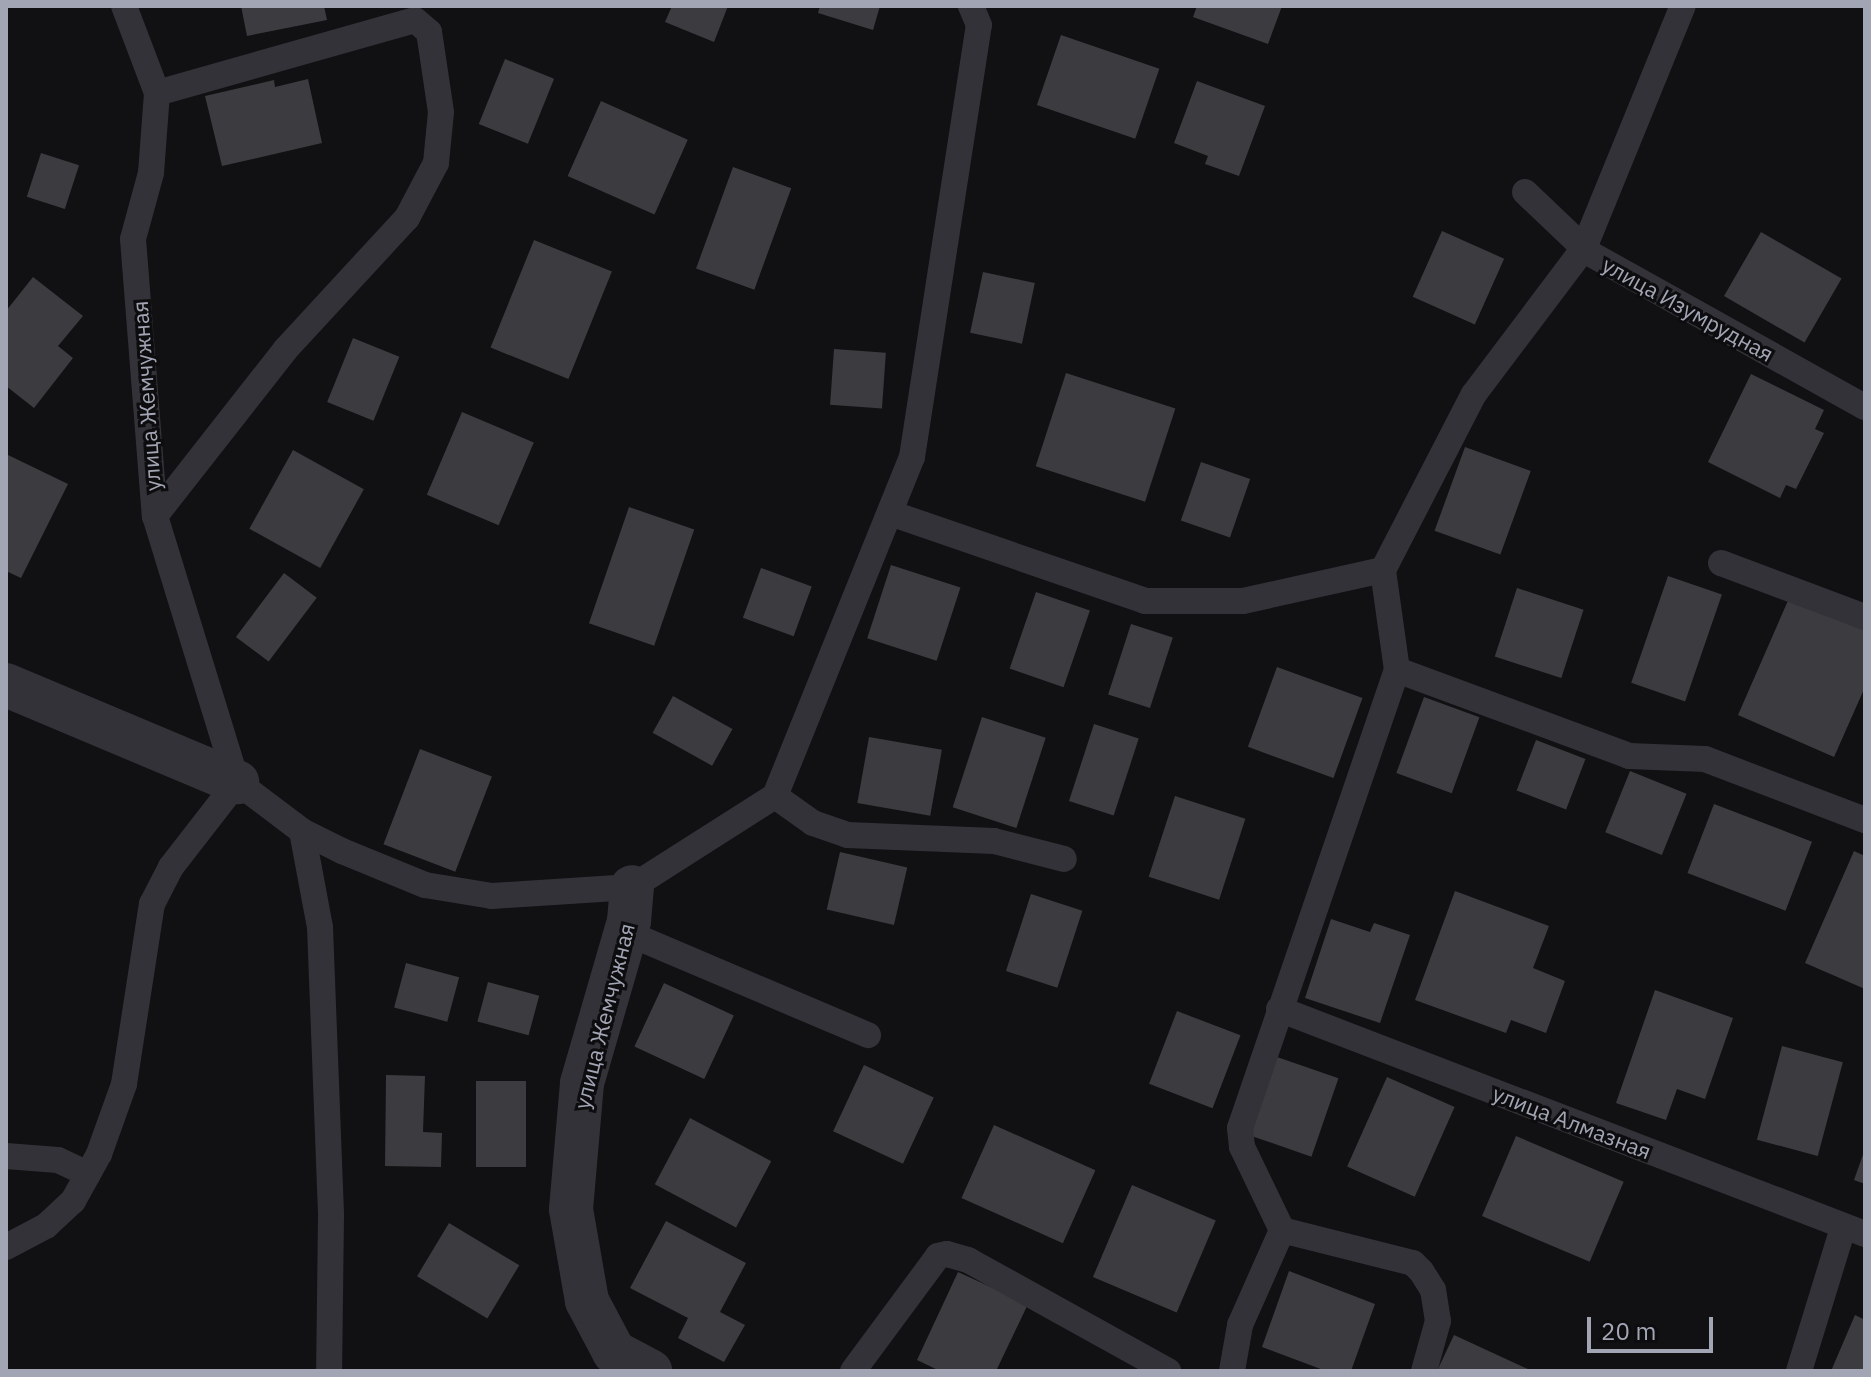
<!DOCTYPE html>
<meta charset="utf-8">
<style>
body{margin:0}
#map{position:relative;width:1871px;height:1377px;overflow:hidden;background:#111113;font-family:"IBM Plex Sans",sans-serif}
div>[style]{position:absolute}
.building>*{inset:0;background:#3c3b40;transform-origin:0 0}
.lane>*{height:26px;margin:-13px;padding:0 13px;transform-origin:13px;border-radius:13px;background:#323238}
.street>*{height:44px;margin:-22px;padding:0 22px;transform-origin:22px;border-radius:22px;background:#323238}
span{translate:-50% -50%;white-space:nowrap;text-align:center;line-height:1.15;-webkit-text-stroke:6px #0d0c0e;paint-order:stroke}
.street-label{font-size:22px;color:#a2a5b4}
.frame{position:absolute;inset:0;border:8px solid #a2a5b4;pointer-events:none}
.scale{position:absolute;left:1587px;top:1317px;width:126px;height:36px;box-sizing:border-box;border:4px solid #a2a5b4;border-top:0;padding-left:10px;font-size:24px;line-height:28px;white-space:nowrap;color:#a2a5b4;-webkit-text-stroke:6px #0d0c0e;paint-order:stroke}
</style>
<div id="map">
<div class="building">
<div style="clip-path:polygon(241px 6px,324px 6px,327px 20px,247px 36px)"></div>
<div style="clip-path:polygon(672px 6px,728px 6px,714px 42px,665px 22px)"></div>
<div style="clip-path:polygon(820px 6px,880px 6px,873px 30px,818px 13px)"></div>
<div style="clip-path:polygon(1197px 6px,1282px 6px,1268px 44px,1193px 17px)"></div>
<div style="left:1061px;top:35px;width:104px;height:74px;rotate:19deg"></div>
<div style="left:505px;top:59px;width:53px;height:70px;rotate:22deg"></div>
<div style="clip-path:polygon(308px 79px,322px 143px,222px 166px,205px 96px,274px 80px,275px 87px)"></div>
<div style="clip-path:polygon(1197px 81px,1265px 106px,1239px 176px,1205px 164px,1208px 156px,1174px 143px)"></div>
<div style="left:601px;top:101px;width:95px;height:82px;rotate:24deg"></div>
<div style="left:41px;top:153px;width:40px;height:46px;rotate:18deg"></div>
<div style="left:733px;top:167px;width:62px;height:108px;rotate:20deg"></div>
<div style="left:1442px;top:231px;width:68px;height:72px;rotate:24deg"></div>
<div style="left:1761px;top:232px;width:93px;height:74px;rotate:30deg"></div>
<div style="left:534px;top:240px;width:84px;height:116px;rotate:22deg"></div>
<div style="left:983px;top:272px;width:53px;height:62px;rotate:12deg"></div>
<div style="clip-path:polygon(33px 277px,83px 316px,58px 346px,73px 358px,34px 408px,6px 386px,6px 311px)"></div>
<div style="left:353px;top:338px;width:50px;height:69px;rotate:22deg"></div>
<div style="left:834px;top:349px;width:52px;height:56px;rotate:4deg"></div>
<div style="left:1066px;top:373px;width:115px;height:98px;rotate:18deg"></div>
<div style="clip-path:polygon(1751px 374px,1824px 410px,1815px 429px,1824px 433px,1796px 489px,1786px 485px,1780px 498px,1708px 462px)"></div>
<div style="left:462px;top:412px;width:78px;height:90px;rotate:23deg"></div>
<div style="left:1465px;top:447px;width:70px;height:89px;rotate:20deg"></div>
<div style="left:293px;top:450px;width:81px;height:90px;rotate:29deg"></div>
<div style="clip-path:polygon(6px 454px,68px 484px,21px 578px,6px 571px)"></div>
<div style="left:1201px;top:462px;width:52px;height:62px;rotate:19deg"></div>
<div style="left:629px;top:507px;width:69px;height:123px;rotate:19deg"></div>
<div style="left:891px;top:565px;width:73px;height:77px;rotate:18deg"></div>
<div style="left:761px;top:568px;width:54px;height:53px;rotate:20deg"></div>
<div style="left:284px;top:573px;width:41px;height:80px;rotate:37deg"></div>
<div style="left:1668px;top:576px;width:57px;height:113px;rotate:19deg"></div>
<div style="left:1517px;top:588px;width:70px;height:72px;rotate:18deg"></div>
<div style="left:1036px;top:592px;width:57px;height:81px;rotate:19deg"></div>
<div style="clip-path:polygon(1790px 596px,1865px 629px,1865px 687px,1834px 757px,1738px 715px)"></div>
<div style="left:1131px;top:624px;width:44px;height:74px;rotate:18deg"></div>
<div style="left:1277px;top:667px;width:91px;height:85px;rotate:20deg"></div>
<div style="left:673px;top:696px;width:68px;height:42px;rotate:29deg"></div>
<div style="left:1424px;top:697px;width:59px;height:81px;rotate:20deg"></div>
<div style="left:982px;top:717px;width:67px;height:95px;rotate:18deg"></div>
<div style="left:1094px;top:724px;width:47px;height:81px;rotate:18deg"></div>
<div style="left:869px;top:737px;width:74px;height:67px;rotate:10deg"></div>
<div style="left:1536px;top:740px;width:53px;height:54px;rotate:21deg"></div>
<div style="left:420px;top:749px;width:77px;height:102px;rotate:21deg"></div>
<div style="left:1630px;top:771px;width:61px;height:66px;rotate:22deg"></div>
<div style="left:1175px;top:796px;width:74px;height:85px;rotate:18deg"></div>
<div style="left:1714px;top:804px;width:105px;height:74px;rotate:21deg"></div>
<div style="clip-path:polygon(1854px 851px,1865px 856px,1865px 989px,1805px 963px)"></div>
<div style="left:840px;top:852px;width:69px;height:59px;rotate:13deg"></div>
<div style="clip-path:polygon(1455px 891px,1549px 926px,1533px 968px,1565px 981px,1546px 1033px,1511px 1020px,1506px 1033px,1415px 1000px)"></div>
<div style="left:1031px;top:894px;width:54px;height:81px;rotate:18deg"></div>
<div style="clip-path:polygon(1331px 919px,1370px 932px,1374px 923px,1410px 935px,1380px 1023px,1305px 998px)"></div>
<div style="left:406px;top:963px;width:55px;height:46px;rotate:15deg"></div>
<div style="left:488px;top:982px;width:53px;height:41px;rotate:15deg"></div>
<div style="left:664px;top:983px;width:77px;height:70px;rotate:25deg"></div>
<div style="clip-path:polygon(1655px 990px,1733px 1018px,1705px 1099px,1677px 1089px,1666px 1120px,1616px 1103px)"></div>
<div style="left:1177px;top:1011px;width:68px;height:78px;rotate:21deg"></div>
<div style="left:1782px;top:1046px;width:63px;height:97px;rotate:15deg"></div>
<div style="left:1277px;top:1057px;width:65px;height:83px;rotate:19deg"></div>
<div style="left:864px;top:1065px;width:77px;height:73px;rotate:25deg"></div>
<div style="clip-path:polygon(386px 1075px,425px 1076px,423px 1132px,442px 1133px,441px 1167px,385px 1166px)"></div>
<div style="left:1387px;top:1077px;width:74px;height:98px;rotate:24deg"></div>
<div style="left:476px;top:1081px;width:50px;height:86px"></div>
<div style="left:690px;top:1118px;width:92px;height:75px;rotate:28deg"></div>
<div style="left:994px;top:1125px;width:111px;height:80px;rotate:24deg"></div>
<div style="left:1516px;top:1136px;width:117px;height:87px;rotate:23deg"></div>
<div style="clip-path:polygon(1865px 1149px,1865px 1184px,1854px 1180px)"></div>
<div style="left:1132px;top:1185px;width:91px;height:100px;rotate:23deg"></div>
<div style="clip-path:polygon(666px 1221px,746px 1263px,720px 1312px,745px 1325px,724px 1362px,678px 1338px,688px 1318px,630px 1288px)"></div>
<div style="left:449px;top:1223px;width:82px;height:62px;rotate:31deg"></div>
<div style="clip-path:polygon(1289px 1271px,1375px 1304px,1351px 1371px,1326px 1371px,1262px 1347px)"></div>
<div style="clip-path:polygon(958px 1272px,1028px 1304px,996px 1371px,940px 1371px,917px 1360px)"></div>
<div style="clip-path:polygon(1855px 1315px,1865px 1320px,1865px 1371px,1831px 1371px)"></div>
<div style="clip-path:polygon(1454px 1335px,1532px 1371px,1437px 1371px)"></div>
</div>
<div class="lane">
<div style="left:124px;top:6px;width:93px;rotate:69.2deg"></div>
<div style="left:157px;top:93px;width:80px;rotate:94.3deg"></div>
<div style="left:151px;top:173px;width:68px;rotate:105.3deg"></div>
<div style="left:133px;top:239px;width:278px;rotate:85.5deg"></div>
<div style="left:155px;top:516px;width:278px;rotate:72.9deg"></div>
<div style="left:1525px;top:192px;width:88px;rotate:43.6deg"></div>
<div style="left:1589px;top:253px;width:316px;rotate:29.2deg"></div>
<div style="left:890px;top:513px;width:270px;rotate:19deg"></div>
<div style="left:1145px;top:601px;width:98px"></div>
<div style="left:1243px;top:601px;width:143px;rotate:-12.5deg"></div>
<div style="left:155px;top:516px;width:211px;rotate:-51.9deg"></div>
<div style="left:285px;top:350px;width:180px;rotate:-47.3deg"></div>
<div style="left:407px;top:218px;width:62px;rotate:-62.2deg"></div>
<div style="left:436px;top:163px;width:51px;rotate:-84.4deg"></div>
<div style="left:441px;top:112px;width:81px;rotate:-98.5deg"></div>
<div style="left:429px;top:32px;width:18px;rotate:-139deg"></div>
<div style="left:415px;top:20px;width:268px;rotate:164.2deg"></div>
<div style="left:1721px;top:563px;width:154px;rotate:20.6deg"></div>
<div style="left:1397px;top:670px;width:247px;rotate:20.3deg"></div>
<div style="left:1629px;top:756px;width:76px;rotate:2.3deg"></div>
<div style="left:1705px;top:759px;width:171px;rotate:20.9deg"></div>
<div style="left:237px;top:782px;width:81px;rotate:37deg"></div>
<div style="left:302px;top:831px;width:45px;rotate:26.6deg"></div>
<div style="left:342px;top:851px;width:90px;rotate:22.3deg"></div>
<div style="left:425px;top:885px;width:68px;rotate:9.3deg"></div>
<div style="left:492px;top:896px;width:140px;rotate:-3.7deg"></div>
<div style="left:632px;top:887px;width:169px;rotate:-32.5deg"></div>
<div style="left:775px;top:796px;width:366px;rotate:-68deg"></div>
<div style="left:912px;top:457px;width:437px;rotate:-81.2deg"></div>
<div style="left:979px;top:25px;width:21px;rotate:-113deg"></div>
<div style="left:775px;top:796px;width:47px;rotate:35.4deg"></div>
<div style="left:813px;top:823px;width:36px;rotate:19deg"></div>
<div style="left:847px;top:835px;width:147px;rotate:2.3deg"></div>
<div style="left:994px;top:841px;width:72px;rotate:14.4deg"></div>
<div style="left:302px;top:831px;width:98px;rotate:79.4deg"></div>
<div style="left:320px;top:927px;width:289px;rotate:87.8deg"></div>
<div style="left:331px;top:1216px;width:155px;rotate:90.7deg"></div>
<div style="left:625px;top:932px;width:264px;rotate:23deg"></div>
<div style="left:1279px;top:1009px;width:628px;rotate:21deg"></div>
<div style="left:6px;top:1156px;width:52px;rotate:4.4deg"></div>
<div style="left:58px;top:1160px;width:33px;rotate:25deg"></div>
<div style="left:6px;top:1247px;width:45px;rotate:-27.7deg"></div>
<div style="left:46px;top:1226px;width:37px;rotate:-43deg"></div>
<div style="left:73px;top:1201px;width:54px;rotate:-61deg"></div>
<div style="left:99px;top:1154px;width:74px;rotate:-70.3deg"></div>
<div style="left:124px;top:1084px;width:182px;rotate:-81.2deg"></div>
<div style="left:152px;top:904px;width:42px;rotate:-62.8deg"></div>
<div style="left:171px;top:867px;width:108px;rotate:-52.2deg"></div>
<div style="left:853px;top:1371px;width:143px;rotate:-53.5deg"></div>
<div style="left:938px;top:1256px;width:9px;rotate:-13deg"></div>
<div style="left:947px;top:1254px;width:22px;rotate:16deg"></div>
<div style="left:968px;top:1260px;width:229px;rotate:29deg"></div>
<div style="left:1232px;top:1371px;width:47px;rotate:-80.1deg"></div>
<div style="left:1240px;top:1325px;width:104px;rotate:-66.1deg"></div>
<div style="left:1424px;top:1371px;width:52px;rotate:-74.4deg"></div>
<div style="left:1438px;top:1321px;width:31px;rotate:-99deg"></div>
<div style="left:1433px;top:1290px;width:22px;rotate:-122deg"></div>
<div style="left:1421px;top:1271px;width:11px;rotate:-135deg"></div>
<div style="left:1413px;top:1263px;width:135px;rotate:-165.9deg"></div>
<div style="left:1282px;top:1230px;width:92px;rotate:-115.7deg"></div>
<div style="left:1242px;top:1147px;width:19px;rotate:-96deg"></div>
<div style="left:1240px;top:1128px;width:484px;rotate:-71.1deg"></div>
<div style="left:1397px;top:670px;width:101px;rotate:-98deg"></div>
<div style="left:1383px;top:570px;width:198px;rotate:-62.7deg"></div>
<div style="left:1474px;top:394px;width:183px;rotate:-53deg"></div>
<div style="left:1584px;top:248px;width:261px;rotate:-67.8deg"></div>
<div style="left:1799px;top:1371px;width:150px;rotate:-72.9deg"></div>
</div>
<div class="street">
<div style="left:6px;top:685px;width:251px;rotate:22.8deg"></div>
<div style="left:614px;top:1352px;width:58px;rotate:-117.9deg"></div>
<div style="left:587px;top:1301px;width:93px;rotate:-99.9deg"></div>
<div style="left:571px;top:1209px;width:126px;rotate:-85deg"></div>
<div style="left:582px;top:1083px;width:169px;rotate:-73.8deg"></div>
<div style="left:629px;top:921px;width:34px;rotate:-85deg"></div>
<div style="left:614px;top:1352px;width:41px;rotate:27.8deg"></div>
</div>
<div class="street-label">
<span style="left:1688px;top:309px;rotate:29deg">улица Изумрудная</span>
<span style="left:146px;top:396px;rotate:-94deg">улица Жемчужная</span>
<span style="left:604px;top:1016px;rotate:-76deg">улица Жемчужная</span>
<span style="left:1572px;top:1122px;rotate:21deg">улица Алмазная</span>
</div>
<div class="frame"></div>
<div class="scale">20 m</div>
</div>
